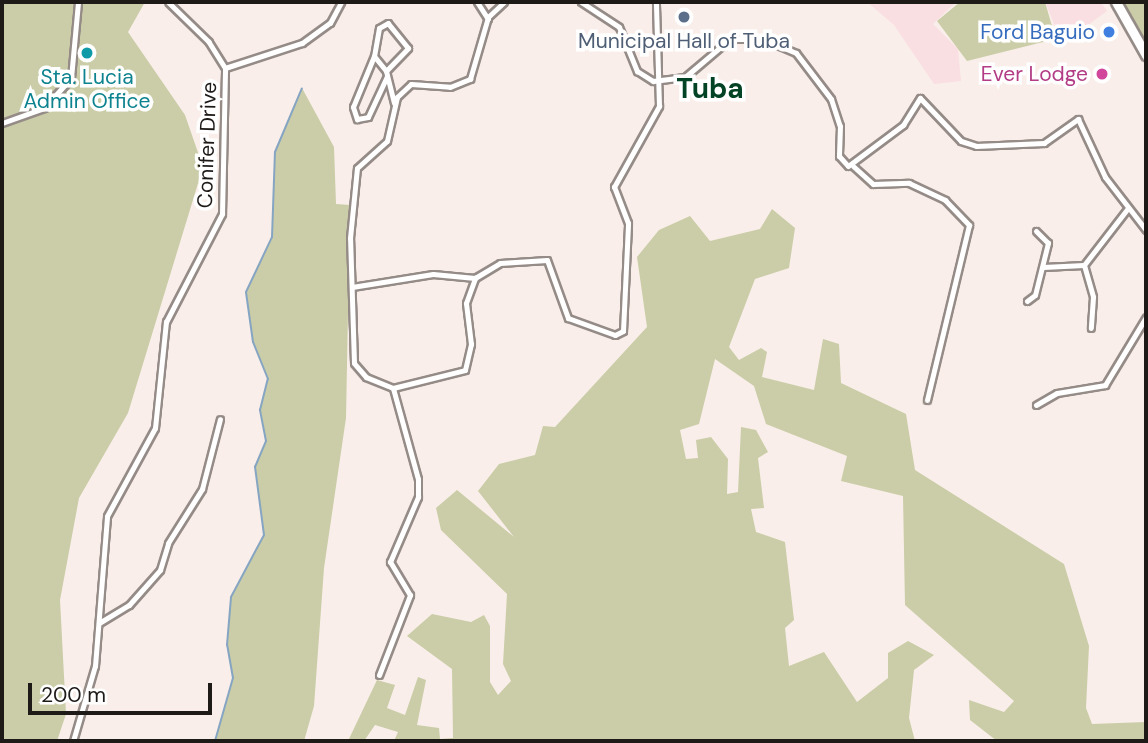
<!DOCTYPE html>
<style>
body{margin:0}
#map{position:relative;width:1148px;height:743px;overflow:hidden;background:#f9eee9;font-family:"DM Sans",sans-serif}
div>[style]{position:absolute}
.industrial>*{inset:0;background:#fadfe2}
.green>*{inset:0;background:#cacda7}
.stream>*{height:2px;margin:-1px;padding:0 1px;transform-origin:1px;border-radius:1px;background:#86a5c2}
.roads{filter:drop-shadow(2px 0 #958b87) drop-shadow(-2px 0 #958b87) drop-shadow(0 2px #958b87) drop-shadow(0 -2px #958b87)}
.street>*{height:5px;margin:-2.5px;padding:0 2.5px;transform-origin:2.5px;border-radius:2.5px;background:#fff}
.primary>*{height:9px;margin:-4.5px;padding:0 4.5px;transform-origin:4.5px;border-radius:4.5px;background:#fff}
.dots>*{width:19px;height:19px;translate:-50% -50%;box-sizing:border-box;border:4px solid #fff;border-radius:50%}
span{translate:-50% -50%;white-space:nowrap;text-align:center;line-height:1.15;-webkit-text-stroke:7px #fff;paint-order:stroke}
.shop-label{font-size:21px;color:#366cbe}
.right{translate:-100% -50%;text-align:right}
.service-label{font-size:21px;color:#4e5e75}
.hotel-label{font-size:21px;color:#b23c85}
.culture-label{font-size:21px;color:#0d838f}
.street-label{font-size:21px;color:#1e1a18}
.district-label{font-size:28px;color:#024325;font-weight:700}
.frame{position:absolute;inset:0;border:4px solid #1e1a18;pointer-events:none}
.scale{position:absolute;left:28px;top:683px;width:184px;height:32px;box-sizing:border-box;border:4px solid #1e1a18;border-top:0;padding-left:9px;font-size:21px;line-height:24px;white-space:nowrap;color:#1e1a18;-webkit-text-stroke:5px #fff;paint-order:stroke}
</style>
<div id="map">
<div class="industrial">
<div style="clip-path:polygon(867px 2px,956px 2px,933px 24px,958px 49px,961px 81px,934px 84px,894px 25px)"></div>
<div style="clip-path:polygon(1101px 2px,1107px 11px,1072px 37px,1054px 24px,1046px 4px)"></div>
</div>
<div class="green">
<div style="clip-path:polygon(2px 2px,145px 2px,128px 32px,185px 115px,203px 167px,128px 413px,79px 498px,60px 600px,66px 714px,57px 741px,2px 741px)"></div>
<div style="clip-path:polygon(960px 2px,1045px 2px,1052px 26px,1063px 37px,967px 61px,937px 21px)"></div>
<div style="clip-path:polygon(1119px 2px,1146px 2px,1146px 50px)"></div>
<div style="clip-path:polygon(302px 88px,334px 147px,336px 204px,350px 205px,346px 418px,324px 568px,314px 706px,304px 741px,215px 741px,233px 678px,227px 645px,231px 597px,264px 535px,255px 467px,266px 441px,260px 410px,268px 379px,253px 342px,246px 292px,272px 237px,275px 152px)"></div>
<div style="clip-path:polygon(772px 209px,795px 228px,789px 268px,755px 279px,729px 347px,739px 360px,761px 348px,767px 352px,762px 377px,814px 390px,823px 339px,839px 344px,841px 383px,906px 414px,915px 470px,1064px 564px,1089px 646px,1086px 708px,1092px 724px,1146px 722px,1146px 741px,997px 741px,970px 720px,969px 700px,1004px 712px,1014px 701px,905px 605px,903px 496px,841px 481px,847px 456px,766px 424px,754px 386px,715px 359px,699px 424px,680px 430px,686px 459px,698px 458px,696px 440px,711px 437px,728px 459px,727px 494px,738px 492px,741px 427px,756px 430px,768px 452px,758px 458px,764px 508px,751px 509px,756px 532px,785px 542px,794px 620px,785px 628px,789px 666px,824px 652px,857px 702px,888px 678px,888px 653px,908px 641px,934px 655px,914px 670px,909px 718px,915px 741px,394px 741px,398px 732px,375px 725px,364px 741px,348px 741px,377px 680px,395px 685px,387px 708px,405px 715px,418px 677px,426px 680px,417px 725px,439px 728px,440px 739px,453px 738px,452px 669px,407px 636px,432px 614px,471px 622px,484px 615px,490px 626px,490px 682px,498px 695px,511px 681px,503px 664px,507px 594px,441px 530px,436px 508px,457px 490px,514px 537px,478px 491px,499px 464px,535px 455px,543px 426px,555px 427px,647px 327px,637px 257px,659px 230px,690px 216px,710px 241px,760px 229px)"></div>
</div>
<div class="stream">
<div style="left:215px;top:741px;width:66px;rotate:-74.1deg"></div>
<div style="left:233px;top:678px;width:34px;rotate:-100deg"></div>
<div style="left:227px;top:645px;width:48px;rotate:-85.2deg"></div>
<div style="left:231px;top:597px;width:70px;rotate:-62deg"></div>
<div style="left:264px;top:535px;width:69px;rotate:-97.5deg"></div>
<div style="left:255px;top:467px;width:28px;rotate:-67deg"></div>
<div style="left:266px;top:441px;width:32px;rotate:-101deg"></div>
<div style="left:260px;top:410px;width:32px;rotate:-76deg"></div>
<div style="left:268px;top:379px;width:40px;rotate:-112deg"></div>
<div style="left:253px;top:342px;width:50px;rotate:-98deg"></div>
<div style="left:246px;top:292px;width:61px;rotate:-64.7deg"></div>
<div style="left:272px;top:237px;width:85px;rotate:-88deg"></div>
<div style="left:275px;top:152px;width:69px;rotate:-67.1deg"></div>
</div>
<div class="roads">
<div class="street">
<div style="left:477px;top:2px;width:20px;rotate:57deg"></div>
<div style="left:581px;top:2px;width:45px;rotate:33.3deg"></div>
<div style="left:619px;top:27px;width:48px;rotate:67.8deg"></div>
<div style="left:637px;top:71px;width:19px;rotate:32deg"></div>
<div style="left:653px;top:81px;width:32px;rotate:-7deg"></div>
<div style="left:685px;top:77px;width:59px;rotate:-40.2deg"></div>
<div style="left:730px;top:39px;width:33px"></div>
<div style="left:763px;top:39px;width:36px;rotate:23deg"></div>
<div style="left:796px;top:53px;width:58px;rotate:52.7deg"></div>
<div style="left:831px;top:99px;width:28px;rotate:72deg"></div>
<div style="left:840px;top:126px;width:30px;rotate:92deg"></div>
<div style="left:839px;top:156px;width:13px;rotate:48deg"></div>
<div style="left:848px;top:166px;width:69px;rotate:-36.7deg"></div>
<div style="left:903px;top:125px;width:32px;rotate:-58deg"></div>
<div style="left:920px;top:98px;width:59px;rotate:46.4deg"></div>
<div style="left:961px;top:141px;width:16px;rotate:18deg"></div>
<div style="left:976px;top:146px;width:68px;rotate:-2.5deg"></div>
<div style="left:1044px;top:143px;width:42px;rotate:-35.2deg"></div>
<div style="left:1078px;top:119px;width:64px;rotate:65deg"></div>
<div style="left:1105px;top:177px;width:67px;rotate:52.3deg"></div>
<div style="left:374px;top:56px;width:55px;rotate:112.4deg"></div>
<div style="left:353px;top:107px;width:13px;rotate:72deg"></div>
<div style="left:357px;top:119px;width:11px;rotate:-10deg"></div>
<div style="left:368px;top:117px;width:45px;rotate:-65.1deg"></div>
<div style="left:225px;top:68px;width:81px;rotate:-18deg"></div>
<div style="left:302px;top:43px;width:34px;rotate:-36deg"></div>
<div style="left:330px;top:23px;width:24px;rotate:-62deg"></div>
<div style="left:386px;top:71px;width:32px;rotate:-46deg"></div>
<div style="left:408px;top:48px;width:32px;rotate:-129deg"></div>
<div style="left:388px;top:23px;width:10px;rotate:151deg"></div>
<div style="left:379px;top:28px;width:28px;rotate:100deg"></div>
<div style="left:374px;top:56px;width:19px;rotate:51deg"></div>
<div style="left:386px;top:71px;width:33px;rotate:76deg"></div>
<div style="left:2px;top:123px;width:45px;rotate:-19.7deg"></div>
<div style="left:44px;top:108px;width:40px;rotate:-48deg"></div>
<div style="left:71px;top:78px;width:76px;rotate:-84.7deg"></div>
<div style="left:853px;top:166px;width:27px;rotate:42deg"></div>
<div style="left:873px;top:184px;width:36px;rotate:-2deg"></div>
<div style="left:909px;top:183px;width:40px;rotate:25deg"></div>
<div style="left:945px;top:200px;width:35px;rotate:46deg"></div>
<div style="left:969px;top:225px;width:180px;rotate:103.5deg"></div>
<div style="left:1084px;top:265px;width:33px;rotate:74deg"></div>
<div style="left:1093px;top:297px;width:31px;rotate:94deg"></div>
<div style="left:1043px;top:267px;width:41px;rotate:-2.8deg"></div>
<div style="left:1084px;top:265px;width:72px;rotate:-52.3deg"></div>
<div style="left:352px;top:287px;width:82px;rotate:-9.1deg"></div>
<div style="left:433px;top:274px;width:42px;rotate:5.4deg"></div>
<div style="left:1027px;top:301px;width:10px;rotate:-37deg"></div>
<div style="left:1035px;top:295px;width:54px;rotate:-76deg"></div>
<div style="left:1048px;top:243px;width:17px;rotate:-135deg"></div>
<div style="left:393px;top:388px;width:74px;rotate:-14deg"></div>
<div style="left:465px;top:370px;width:27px;rotate:-77deg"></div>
<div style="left:471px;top:344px;width:41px;rotate:-97deg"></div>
<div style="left:466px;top:303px;width:27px;rotate:-70deg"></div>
<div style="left:475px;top:278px;width:29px;rotate:-31deg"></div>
<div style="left:500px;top:263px;width:47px;rotate:-3.7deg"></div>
<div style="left:547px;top:260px;width:62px;rotate:70.1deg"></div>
<div style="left:568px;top:318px;width:50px;rotate:19.9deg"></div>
<div style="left:615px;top:335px;width:9px;rotate:-27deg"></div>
<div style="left:623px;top:331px;width:108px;rotate:-87.3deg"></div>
<div style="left:628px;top:223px;width:39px;rotate:-111deg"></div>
<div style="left:614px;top:187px;width:93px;rotate:-60.9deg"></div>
<div style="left:659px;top:106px;width:104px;rotate:-91.7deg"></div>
<div style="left:1036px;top:405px;width:24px;rotate:-30deg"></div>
<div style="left:1057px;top:393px;width:49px;rotate:-9.5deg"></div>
<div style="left:1105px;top:385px;width:79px;rotate:-58.9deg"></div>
<div style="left:99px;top:623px;width:35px;rotate:-31deg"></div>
<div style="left:129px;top:605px;width:47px;rotate:-48.5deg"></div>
<div style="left:160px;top:570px;width:28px;rotate:-73deg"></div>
<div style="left:168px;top:543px;width:64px;rotate:-57.8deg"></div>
<div style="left:202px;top:489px;width:72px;rotate:-75.6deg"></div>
<div style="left:379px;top:675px;width:86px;rotate:-68.8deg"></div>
<div style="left:410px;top:595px;width:39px;rotate:-121deg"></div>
<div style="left:390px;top:562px;width:71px;rotate:-66.7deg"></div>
<div style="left:418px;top:497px;width:18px;rotate:-90deg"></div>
<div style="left:418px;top:479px;width:94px;rotate:-105.4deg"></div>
<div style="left:393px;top:388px;width:29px;rotate:-158deg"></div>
<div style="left:366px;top:377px;width:18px;rotate:-131deg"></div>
<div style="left:354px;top:363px;width:125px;rotate:-91.8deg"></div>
<div style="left:350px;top:238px;width:70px;rotate:-84.3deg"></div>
<div style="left:357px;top:168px;width:40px;rotate:-42deg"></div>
<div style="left:387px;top:141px;width:45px;rotate:-77.2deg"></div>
<div style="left:397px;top:97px;width:19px;rotate:-43deg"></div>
<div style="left:411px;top:84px;width:39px;rotate:4deg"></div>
<div style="left:450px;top:87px;width:22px;rotate:-22deg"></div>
<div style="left:470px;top:79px;width:65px;rotate:-73.8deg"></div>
<div style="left:488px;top:17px;width:22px;rotate:-43deg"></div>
<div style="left:73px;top:741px;width:78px;rotate:-73.7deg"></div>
<div style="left:95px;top:666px;width:150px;rotate:-85.4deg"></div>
<div style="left:107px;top:516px;width:100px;rotate:-61.4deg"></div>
<div style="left:155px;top:428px;width:107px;rotate:-84.1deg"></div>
<div style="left:166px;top:322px;width:122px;rotate:-62.6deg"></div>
<div style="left:222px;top:214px;width:146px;rotate:-88.8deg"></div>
<div style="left:225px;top:68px;width:31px;rotate:-122deg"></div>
<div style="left:209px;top:42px;width:57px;rotate:-135.7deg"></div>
</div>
<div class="primary">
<div style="left:1116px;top:2px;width:61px;rotate:60.5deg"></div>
</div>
</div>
<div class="dots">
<div style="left:684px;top:17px;background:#5c6f8a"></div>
<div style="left:1109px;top:32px;background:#3f7fe0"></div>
<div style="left:87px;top:53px;background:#0f9aa8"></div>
<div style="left:1102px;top:74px;background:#d1479c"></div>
</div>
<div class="shop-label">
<span class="right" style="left:1095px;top:32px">Ford Baguio</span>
</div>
<div class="service-label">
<span style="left:684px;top:41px">Municipal Hall of Tuba</span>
</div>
<div class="hotel-label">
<span class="right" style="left:1088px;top:74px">Ever Lodge</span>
</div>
<div class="culture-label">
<span style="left:87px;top:89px">Sta. Lucia<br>Admin Office</span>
</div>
<div class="street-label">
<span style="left:207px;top:145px;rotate:-88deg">Conifer Drive</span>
</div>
<div class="district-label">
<span style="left:710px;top:89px">Tuba</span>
</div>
<div class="frame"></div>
<div class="scale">200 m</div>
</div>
